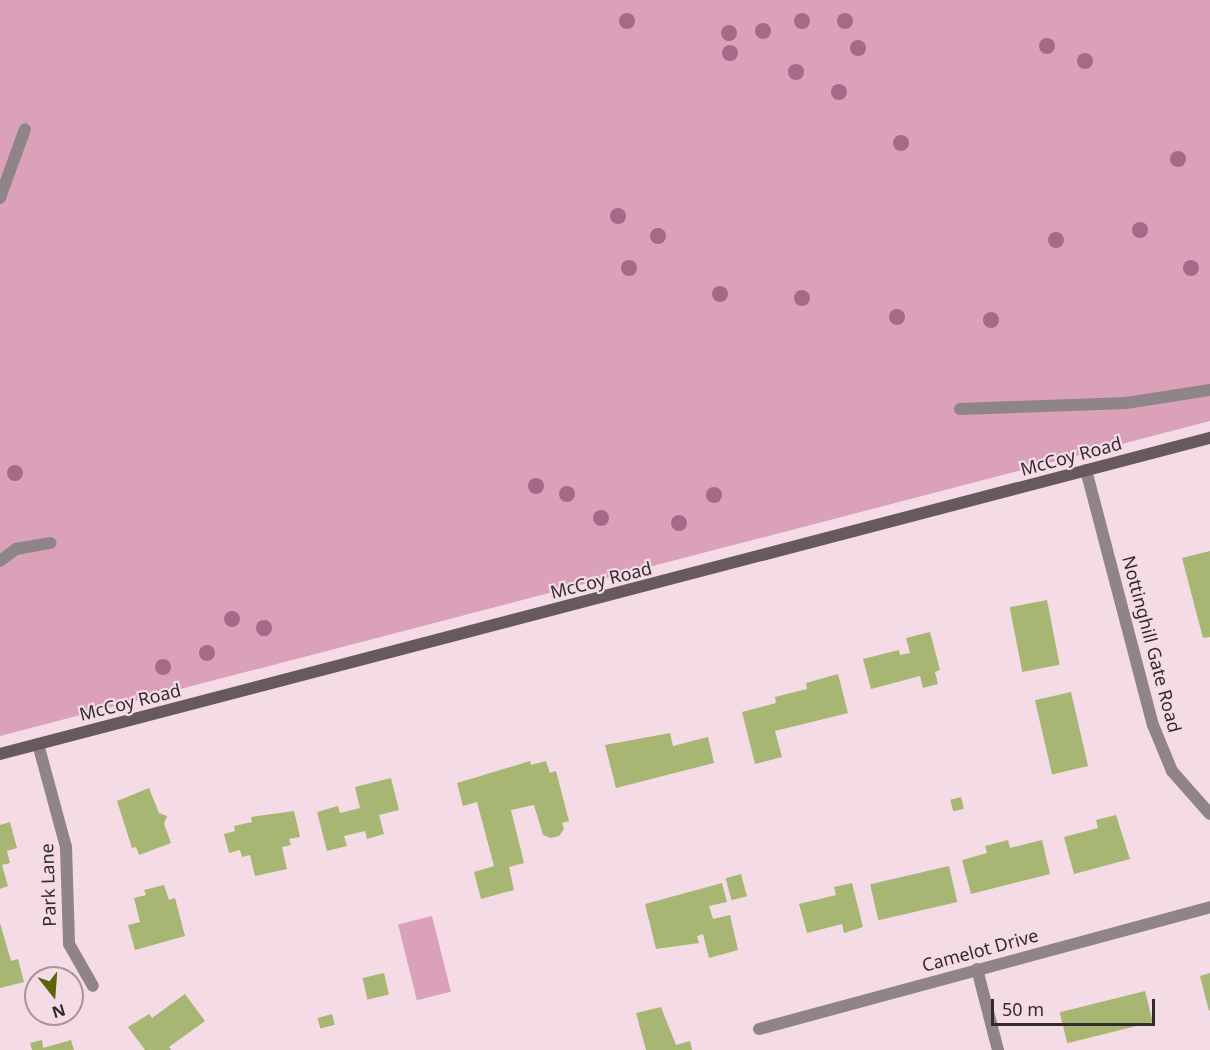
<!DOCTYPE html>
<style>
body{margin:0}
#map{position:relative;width:1210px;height:1050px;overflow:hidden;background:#f4dbe5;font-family:"Noto Sans",sans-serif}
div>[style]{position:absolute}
.green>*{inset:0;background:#dba1b9;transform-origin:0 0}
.building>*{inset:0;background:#a8b674;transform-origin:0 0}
.service>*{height:12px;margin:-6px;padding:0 6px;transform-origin:6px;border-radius:6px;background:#8f8589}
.minor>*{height:12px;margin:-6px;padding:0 6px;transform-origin:6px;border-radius:6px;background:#8f8589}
.secondary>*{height:12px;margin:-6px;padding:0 6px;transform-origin:6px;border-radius:6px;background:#67595f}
.trees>*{width:16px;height:16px;margin:-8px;border-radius:50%;background:#a36b88}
span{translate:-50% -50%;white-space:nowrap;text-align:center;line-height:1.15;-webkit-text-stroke:4.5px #f4dbe5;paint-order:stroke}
.street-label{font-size:18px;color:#342b2f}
.north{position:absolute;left:24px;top:966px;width:60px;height:60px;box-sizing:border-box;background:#f4dbe5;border:2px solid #a7959c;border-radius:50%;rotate:163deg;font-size:16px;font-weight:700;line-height:24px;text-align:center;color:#342b2f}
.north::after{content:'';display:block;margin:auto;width:21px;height:27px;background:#59660b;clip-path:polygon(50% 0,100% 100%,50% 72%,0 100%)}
.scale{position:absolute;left:991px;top:999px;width:164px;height:27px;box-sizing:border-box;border:3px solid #342b2f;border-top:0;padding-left:8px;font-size:18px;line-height:21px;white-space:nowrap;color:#342b2f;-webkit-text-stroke:4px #f4dbe5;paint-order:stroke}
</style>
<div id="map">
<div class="green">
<div style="clip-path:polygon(0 0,1210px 0,1210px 421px,0 736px)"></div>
<div style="left:432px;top:916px;width:78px;height:35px;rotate:76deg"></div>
</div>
<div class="building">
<div style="clip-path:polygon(1210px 551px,1210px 637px,1203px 638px,1182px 558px)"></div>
<div style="left:1047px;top:600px;width:66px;height:38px;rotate:79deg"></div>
<div style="clip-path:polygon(930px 632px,940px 670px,935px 672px,938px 684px,923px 688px,920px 676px,871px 689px,863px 659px,899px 650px,900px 655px,910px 653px,906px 638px)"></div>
<div style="clip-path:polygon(838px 674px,848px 713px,775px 731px,782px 757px,755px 764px,742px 712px,776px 703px,775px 697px,807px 689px,806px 683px)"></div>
<div style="left:1071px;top:692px;width:76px;height:37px;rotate:77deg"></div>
<div style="clip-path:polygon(670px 733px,673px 746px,708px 737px,714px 763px,616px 788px,605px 745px)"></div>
<div style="clip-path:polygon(530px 761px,531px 765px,546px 761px,550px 773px,556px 771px,569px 821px,562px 823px,564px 829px,559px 836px,551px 838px,543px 835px,534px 805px,511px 810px,524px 863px,509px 867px,514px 890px,481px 899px,474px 872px,494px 866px,477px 802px,463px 806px,457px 783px)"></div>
<div style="clip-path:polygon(391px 778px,399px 810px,379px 815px,384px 834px,367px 839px,365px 831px,344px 836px,347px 846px,327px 851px,317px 812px,338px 806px,340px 813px,360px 808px,355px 787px)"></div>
<div style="clip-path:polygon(149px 788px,159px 813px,167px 816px,164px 824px,171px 843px,139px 855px,136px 847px,132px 848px,117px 801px)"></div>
<div style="left:961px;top:797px;width:12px;height:11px;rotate:76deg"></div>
<div style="clip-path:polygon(294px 811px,300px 837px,289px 839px,291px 845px,282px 847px,287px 869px,255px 876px,250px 855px,242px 857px,240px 850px,229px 853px,224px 834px,235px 831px,234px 826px,252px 822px,251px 817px)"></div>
<div style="clip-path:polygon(1116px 815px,1130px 859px,1074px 874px,1064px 837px,1098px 828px,1096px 820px)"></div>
<div style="clip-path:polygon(10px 822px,17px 848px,7px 851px,10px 863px,2px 865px,8px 886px,0 889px,0 825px)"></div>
<div style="clip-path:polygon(1008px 840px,1010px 848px,1042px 840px,1050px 874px,971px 894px,962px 860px,987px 853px,985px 846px)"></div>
<div style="left:949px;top:866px;width:37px;height:81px;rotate:77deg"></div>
<div style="left:741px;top:874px;width:23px;height:16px;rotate:75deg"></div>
<div style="clip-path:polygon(722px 883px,727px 902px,709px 906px,713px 919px,730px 915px,738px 950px,709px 958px,703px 934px,697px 936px,699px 943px,656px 949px,645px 904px)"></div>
<div style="clip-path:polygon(852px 883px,863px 927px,844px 933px,842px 924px,807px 933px,799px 904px,836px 895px,834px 887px)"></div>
<div style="clip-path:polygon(164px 885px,169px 900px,175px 898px,185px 936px,135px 950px,128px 925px,140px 922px,134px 898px,146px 895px,144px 890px)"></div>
<div style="clip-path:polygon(0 923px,11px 961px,18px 959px,24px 982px,0 988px)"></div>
<div style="left:384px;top:973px;width:22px;height:22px;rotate:77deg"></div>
<div style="clip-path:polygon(1210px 973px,1210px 1010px,1209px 1011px,1200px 976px)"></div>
<div style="left:1145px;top:991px;width:32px;height:88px;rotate:76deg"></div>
<div style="clip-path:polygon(185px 994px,205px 1021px,169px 1047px,171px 1050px,145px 1050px,128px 1027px,149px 1014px,152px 1018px)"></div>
<div style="clip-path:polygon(661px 1007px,676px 1045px,690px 1041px,692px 1050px,646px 1050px,636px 1013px)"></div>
<div style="left:332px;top:1014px;width:11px;height:15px;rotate:75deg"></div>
<div style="clip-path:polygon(42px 1040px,43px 1048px,71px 1040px,74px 1050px,32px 1050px,30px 1043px)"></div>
</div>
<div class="service">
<div style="left:0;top:198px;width:73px;rotate:-70.1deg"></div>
<div style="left:960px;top:409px;width:166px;rotate:-2.1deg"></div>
<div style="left:1126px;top:403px;width:85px;rotate:-8.8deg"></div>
<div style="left:0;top:561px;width:20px;rotate:-37deg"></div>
<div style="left:16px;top:549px;width:35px;rotate:-10deg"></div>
</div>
<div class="minor">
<div style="left:1086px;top:470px;width:264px;rotate:75.3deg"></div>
<div style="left:1153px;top:725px;width:50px;rotate:67.6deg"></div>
<div style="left:1172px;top:771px;width:57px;rotate:48.5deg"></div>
<div style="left:38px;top:744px;width:107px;rotate:74.8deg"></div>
<div style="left:66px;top:847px;width:97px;rotate:88.2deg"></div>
<div style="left:69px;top:944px;width:48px;rotate:60.3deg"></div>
<div style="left:977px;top:969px;width:84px;rotate:75.5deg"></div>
<div style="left:759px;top:1029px;width:467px;rotate:-15.1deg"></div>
</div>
<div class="secondary">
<div style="left:0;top:754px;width:1251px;rotate:-14.64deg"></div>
</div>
<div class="trees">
<div style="left:627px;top:21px"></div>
<div style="left:802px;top:21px"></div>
<div style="left:845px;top:21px"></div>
<div style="left:763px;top:31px"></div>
<div style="left:729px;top:33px"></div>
<div style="left:1047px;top:46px"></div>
<div style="left:858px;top:48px"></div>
<div style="left:730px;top:53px"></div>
<div style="left:1085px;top:61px"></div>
<div style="left:796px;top:72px"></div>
<div style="left:839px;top:92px"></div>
<div style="left:901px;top:143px"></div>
<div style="left:1178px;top:159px"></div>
<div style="left:618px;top:216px"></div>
<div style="left:1140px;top:230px"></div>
<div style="left:658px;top:236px"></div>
<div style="left:1056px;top:240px"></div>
<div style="left:629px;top:268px"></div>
<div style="left:1191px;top:268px"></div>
<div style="left:720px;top:294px"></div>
<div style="left:802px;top:298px"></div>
<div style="left:897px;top:317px"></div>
<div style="left:991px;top:320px"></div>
<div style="left:15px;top:473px"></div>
<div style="left:536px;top:486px"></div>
<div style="left:567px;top:494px"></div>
<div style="left:714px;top:495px"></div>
<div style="left:601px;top:518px"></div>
<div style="left:679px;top:523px"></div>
<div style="left:232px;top:619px"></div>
<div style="left:264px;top:628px"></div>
<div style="left:207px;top:653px"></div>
<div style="left:163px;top:667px"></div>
</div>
<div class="street-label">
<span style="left:1071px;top:456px;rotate:-15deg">McCoy Road</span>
<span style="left:601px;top:580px;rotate:-14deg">McCoy Road</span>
<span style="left:1152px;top:644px;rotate:75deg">Nottinghill Gate Road</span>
<span style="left:130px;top:702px;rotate:-14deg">McCoy Road</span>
<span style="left:48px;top:885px;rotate:-92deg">Park Lane</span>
<span style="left:980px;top:950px;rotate:-15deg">Camelot Drive</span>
</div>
<div class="north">N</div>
<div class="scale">50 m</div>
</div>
